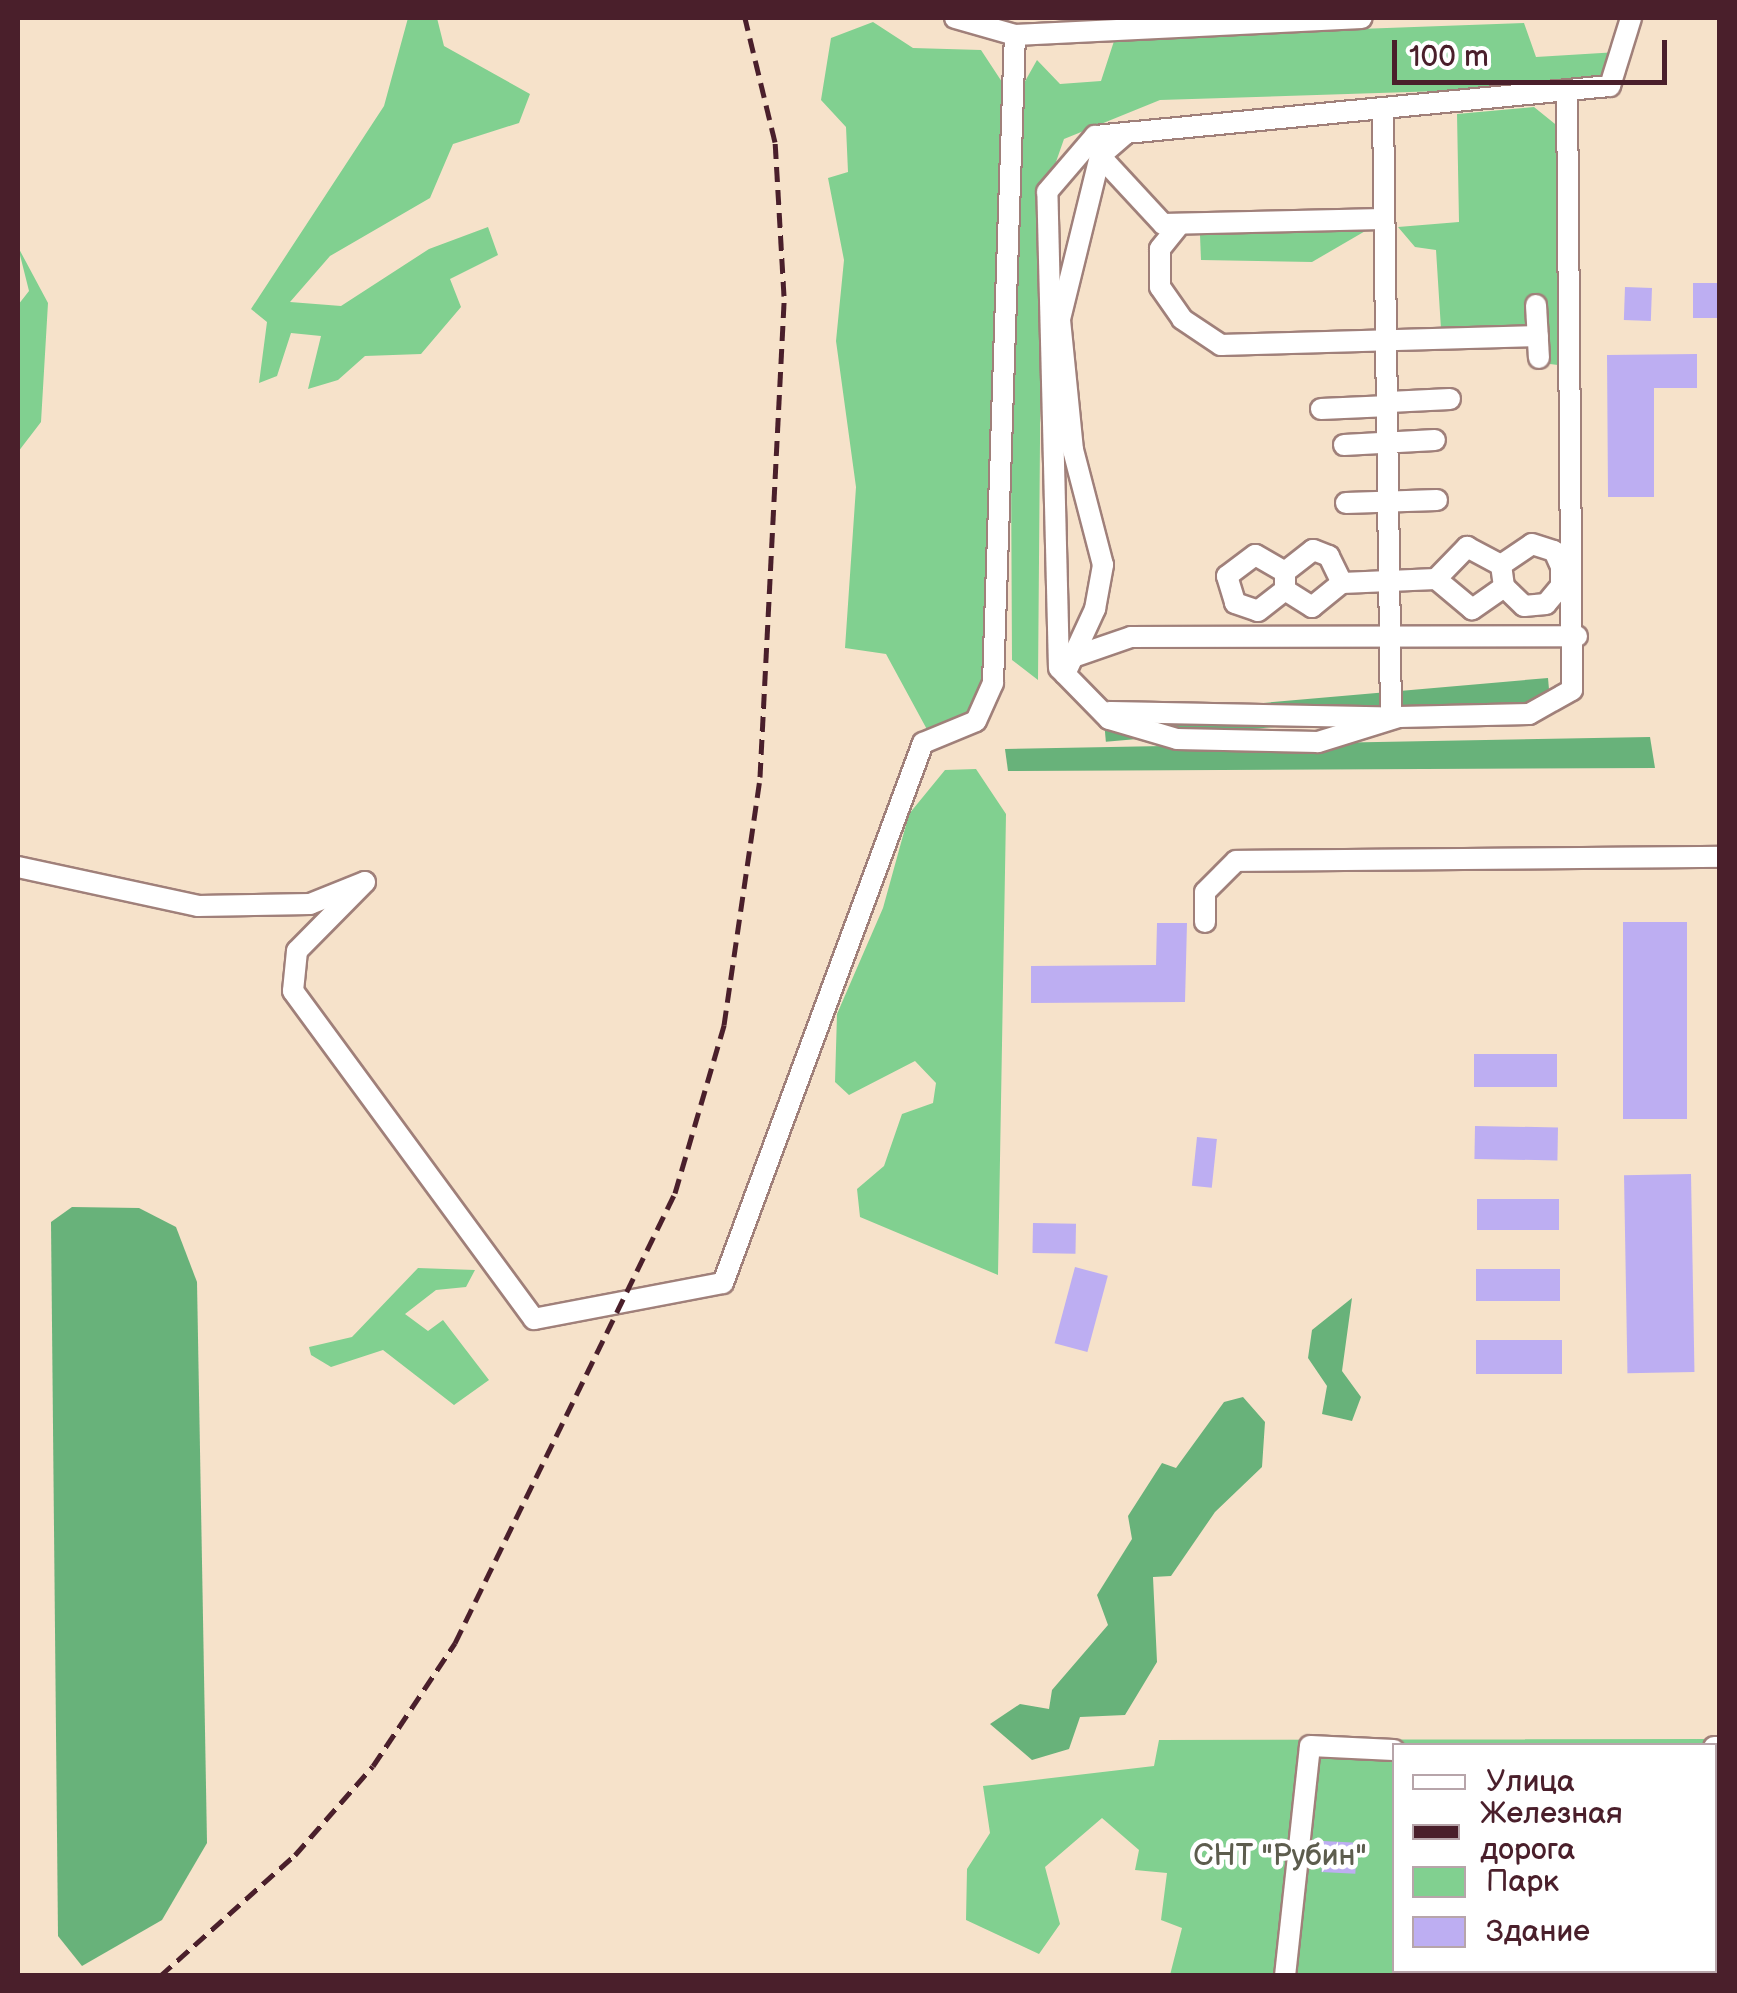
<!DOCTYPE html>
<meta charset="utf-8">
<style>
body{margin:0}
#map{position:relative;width:1737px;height:1993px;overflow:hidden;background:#f6e2ca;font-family:"Balsamiq Sans",sans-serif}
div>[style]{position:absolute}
.green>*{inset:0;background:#81d090}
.forest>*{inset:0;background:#68b27a;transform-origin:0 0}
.building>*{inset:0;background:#bdaef2;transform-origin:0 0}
.roads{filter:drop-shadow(2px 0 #a0807a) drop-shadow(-2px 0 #a0807a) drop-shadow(0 2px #a0807a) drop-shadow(0 -2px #a0807a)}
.minor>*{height:20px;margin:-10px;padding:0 10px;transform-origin:10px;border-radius:10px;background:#fff}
.rail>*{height:5px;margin-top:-2.5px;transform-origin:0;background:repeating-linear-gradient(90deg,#4a1f2b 0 15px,transparent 0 23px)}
span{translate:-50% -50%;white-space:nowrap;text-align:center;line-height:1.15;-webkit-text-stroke:9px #fff;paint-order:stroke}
.park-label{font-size:30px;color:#5d5d4e}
.frame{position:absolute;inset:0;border:20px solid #4a1f2b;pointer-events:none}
.legend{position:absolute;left:1392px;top:1743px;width:325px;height:230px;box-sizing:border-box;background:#fff;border:2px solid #b7a5aa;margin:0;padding:12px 18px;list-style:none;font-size:30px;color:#4a1f2b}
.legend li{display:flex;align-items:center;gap:20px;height:50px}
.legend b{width:50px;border:2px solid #b7a5aa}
.scale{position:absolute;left:1392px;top:40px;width:275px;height:45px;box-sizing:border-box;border:5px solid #4a1f2b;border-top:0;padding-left:12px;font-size:30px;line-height:35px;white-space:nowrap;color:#4a1f2b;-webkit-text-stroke:8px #fff;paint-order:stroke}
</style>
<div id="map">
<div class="green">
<div style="clip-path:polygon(408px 18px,437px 18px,444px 46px,530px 94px,519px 123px,453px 144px,430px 198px,330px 256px,290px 302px,341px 306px,429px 249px,488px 227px,498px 255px,450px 279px,461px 307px,421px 354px,365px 356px,338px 380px,308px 389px,321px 336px,291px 333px,277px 376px,259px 383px,267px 322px,251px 309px,384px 106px)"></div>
<div style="clip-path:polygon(873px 22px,913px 48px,981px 50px,1004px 85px,983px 704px,954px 734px,930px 735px,886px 654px,845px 648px,856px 487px,836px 341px,844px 260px,828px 178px,848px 172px,846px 127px,821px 100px,831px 38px)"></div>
<div style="clip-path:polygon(1524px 23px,1536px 57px,1618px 52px,1597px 86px,1160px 100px,1064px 139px,1042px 202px,1038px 680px,1012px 660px,1011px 463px,1019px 92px,1037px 60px,1060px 84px,1101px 81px,1115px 38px)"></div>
<div style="clip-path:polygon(1534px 107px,1560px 128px,1566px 366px,1542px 363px,1543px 308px,1526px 310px,1528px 328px,1441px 329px,1436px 250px,1415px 247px,1398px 227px,1459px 222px,1457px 114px)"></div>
<div style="clip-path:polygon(1367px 230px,1312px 262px,1201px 260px,1200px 235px)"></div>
<div style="clip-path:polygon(18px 247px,48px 303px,41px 422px,18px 452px,18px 305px,29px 291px)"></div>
<div style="clip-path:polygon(976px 769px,1006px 814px,998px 1275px,860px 1217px,857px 1189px,884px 1166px,902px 1114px,933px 1103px,936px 1083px,915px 1061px,849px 1095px,835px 1082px,837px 1014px,883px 908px,909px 814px,945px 770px)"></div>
<div style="clip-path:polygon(418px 1268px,475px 1270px,466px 1287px,436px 1290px,405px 1314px,428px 1331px,443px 1320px,489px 1380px,454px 1405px,383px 1350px,331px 1367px,311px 1355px,309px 1347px,352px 1337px)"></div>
<div style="clip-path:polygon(evenodd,1719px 1739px,1719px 1975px,1170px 1975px,1182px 1928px,1161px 1920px,1167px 1873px,1135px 1870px,1139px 1850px,1102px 1818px,1045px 1867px,1060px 1924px,1039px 1954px,966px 1920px,967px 1869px,990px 1833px,983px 1786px,1154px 1766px,1159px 1740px,1719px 1739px,1394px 1746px,1714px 1746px,1714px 1970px,1394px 1970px,1394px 1746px)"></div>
</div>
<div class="forest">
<div style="left:1548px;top:678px;width:25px;height:446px;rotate:85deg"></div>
<div style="clip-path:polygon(1650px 737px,1655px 768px,1008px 771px,1005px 749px)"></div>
<div style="clip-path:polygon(72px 1207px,139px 1208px,176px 1227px,197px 1282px,207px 1843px,162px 1920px,82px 1966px,58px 1936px,51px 1222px)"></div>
<div style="clip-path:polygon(1352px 1298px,1342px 1371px,1361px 1397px,1352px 1421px,1322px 1414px,1327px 1386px,1308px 1358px,1312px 1330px)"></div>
<div style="clip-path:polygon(1243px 1397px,1265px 1422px,1262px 1467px,1215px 1512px,1171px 1576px,1153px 1577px,1157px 1662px,1125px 1715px,1080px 1717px,1069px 1749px,1032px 1760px,990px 1724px,1020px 1704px,1049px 1709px,1052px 1690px,1108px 1625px,1097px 1595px,1132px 1539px,1128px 1516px,1162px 1463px,1176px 1468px,1224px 1402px)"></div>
</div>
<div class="building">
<div style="left:1720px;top:283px;width:35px;height:27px;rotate:90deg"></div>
<div style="left:1625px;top:287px;width:27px;height:33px;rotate:2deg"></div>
<div style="clip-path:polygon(1697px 354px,1697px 388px,1654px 388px,1654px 497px,1608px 497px,1607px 355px)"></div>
<div style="left:1623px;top:922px;width:64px;height:197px"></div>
<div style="clip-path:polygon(1157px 923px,1187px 923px,1185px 1002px,1031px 1003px,1031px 966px,1156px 965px)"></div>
<div style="left:1474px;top:1054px;width:83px;height:33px"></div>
<div style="left:1475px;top:1126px;width:83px;height:33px;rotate:1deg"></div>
<div style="left:1197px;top:1137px;width:20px;height:49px;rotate:6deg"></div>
<div style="left:1691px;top:1174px;width:198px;height:67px;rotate:89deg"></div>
<div style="left:1559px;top:1199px;width:31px;height:82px;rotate:90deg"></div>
<div style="left:1033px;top:1223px;width:43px;height:30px;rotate:1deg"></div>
<div style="left:1075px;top:1267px;width:34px;height:79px;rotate:15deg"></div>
<div style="left:1560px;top:1269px;width:32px;height:84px;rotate:90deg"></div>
<div style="left:1476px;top:1340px;width:86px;height:34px"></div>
<div style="left:1323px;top:1841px;width:34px;height:31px;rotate:3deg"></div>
</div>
<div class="roads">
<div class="minor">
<div style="left:955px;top:18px;width:62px;rotate:15.8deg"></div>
<div style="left:1015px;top:35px;width:347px;rotate:-2.8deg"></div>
<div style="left:1567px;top:90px;width:600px;rotate:89.52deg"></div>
<div style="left:1572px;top:690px;width:49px;rotate:150.8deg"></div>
<div style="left:1529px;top:714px;width:130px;rotate:178.7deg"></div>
<div style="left:1399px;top:717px;width:85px;rotate:162.8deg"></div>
<div style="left:1318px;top:742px;width:141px;rotate:-178.8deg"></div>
<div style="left:1177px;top:739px;width:71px;rotate:-163.6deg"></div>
<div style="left:1109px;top:719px;width:71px;rotate:-134.4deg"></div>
<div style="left:1059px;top:668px;width:476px;rotate:-91.4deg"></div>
<div style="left:1047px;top:192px;width:74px;rotate:-49.4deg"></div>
<div style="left:1095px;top:136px;width:517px;rotate:-5.55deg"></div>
<div style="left:1610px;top:86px;width:71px;rotate:-72.8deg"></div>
<div style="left:1383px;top:108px;width:609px;rotate:89.25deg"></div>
<div style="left:1100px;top:156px;width:93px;rotate:47.2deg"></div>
<div style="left:1163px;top:224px;width:220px;rotate:-1.3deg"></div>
<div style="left:1180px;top:224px;width:32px;rotate:129deg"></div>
<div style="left:1160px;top:249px;width:38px;rotate:90deg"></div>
<div style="left:1160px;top:287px;width:39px;rotate:55deg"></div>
<div style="left:1182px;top:319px;width:47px;rotate:33.7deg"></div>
<div style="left:1221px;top:345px;width:317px;rotate:-1.6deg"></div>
<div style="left:1536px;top:305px;width:53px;rotate:86.8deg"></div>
<div style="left:1389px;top:402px;width:61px;rotate:-2.8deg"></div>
<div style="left:1321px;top:409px;width:68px;rotate:-2.5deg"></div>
<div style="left:1344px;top:445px;width:91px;rotate:-3.1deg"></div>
<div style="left:1346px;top:503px;width:91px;rotate:-1.9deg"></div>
<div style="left:1501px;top:565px;width:37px;rotate:-34deg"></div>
<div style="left:1532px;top:544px;width:23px;rotate:18deg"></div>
<div style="left:1554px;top:551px;width:17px;rotate:66deg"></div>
<div style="left:1561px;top:567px;width:19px;rotate:90deg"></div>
<div style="left:1561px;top:586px;width:23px;rotate:130deg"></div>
<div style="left:1546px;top:604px;width:22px;rotate:175deg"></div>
<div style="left:1524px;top:606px;width:28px;rotate:-136deg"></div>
<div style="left:1285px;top:572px;width:34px;rotate:-150deg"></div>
<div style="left:1255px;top:555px;width:35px;rotate:143deg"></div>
<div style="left:1227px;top:576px;width:28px;rotate:73deg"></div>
<div style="left:1235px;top:603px;width:24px;rotate:19deg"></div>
<div style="left:1258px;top:611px;width:34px;rotate:-38deg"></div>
<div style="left:1342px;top:583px;width:30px;rotate:-116deg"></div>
<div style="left:1329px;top:556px;width:17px;rotate:-159deg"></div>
<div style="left:1313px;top:550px;width:36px;rotate:142deg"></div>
<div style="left:1285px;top:572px;width:18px;rotate:90deg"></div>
<div style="left:1285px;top:590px;width:32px;rotate:32deg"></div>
<div style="left:1312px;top:607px;width:38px;rotate:-39deg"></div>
<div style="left:1342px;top:583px;width:94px;rotate:-2.4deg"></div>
<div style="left:1436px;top:579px;width:45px;rotate:-45.9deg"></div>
<div style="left:1467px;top:547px;width:38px;rotate:28deg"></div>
<div style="left:1501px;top:565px;width:22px;rotate:82deg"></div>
<div style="left:1504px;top:587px;width:39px;rotate:145deg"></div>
<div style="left:1472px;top:609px;width:47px;rotate:-140.2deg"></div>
<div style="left:1073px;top:657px;width:61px;rotate:-19deg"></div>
<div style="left:1131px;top:637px;width:446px;rotate:-0.1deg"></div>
<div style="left:1065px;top:674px;width:72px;rotate:-65.2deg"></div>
<div style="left:1095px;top:609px;width:45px;rotate:-79.7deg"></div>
<div style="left:1103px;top:565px;width:119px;rotate:-104.6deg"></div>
<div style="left:1073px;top:450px;width:132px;rotate:-95.7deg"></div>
<div style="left:1060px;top:319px;width:168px;rotate:-76.2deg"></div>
<div style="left:1100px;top:156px;width:33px;rotate:-41deg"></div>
<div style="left:1109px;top:712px;width:271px;rotate:1.1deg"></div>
<div style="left:18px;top:867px;width:184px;rotate:12.2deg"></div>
<div style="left:198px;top:906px;width:112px;rotate:-1deg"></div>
<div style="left:310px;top:904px;width:59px;rotate:-21.8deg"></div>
<div style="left:365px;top:882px;width:97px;rotate:134.6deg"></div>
<div style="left:297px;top:951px;width:40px;rotate:95.7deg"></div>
<div style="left:293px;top:991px;width:407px;rotate:53.7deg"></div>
<div style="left:534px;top:1319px;width:192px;rotate:-10.8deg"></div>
<div style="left:723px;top:1283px;width:576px;rotate:-69.68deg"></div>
<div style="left:923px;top:743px;width:57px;rotate:-22.5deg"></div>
<div style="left:976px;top:721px;width:42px;rotate:-65.9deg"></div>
<div style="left:993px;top:683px;width:648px;rotate:-88.06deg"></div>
<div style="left:1205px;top:922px;width:30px;rotate:-90deg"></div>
<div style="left:1205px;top:892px;width:44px;rotate:-45deg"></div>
<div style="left:1236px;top:861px;width:484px;rotate:-0.5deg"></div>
<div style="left:1714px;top:1747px;width:6px"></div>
<div style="left:1285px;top:1976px;width:231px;rotate:-83.8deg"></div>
<div style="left:1310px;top:1746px;width:84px;rotate:2.7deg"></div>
<div style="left:1483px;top:1976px;width:6px;rotate:-90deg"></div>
<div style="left:1692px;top:1976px;width:6px;rotate:-90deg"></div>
</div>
</div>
<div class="rail">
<div style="left:160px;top:1976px;width:181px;rotate:-41.9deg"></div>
<div style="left:295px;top:1855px;width:118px;rotate:-48.8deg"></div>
<div style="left:373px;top:1766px;width:148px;rotate:-56.3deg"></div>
<div style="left:455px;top:1643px;width:501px;rotate:-63.95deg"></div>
<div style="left:675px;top:1193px;width:175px;rotate:-73.7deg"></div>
<div style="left:724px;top:1025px;width:251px;rotate:-81.7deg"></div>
<div style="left:760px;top:777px;width:482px;rotate:-87.1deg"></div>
<div style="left:784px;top:296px;width:154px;rotate:-93.3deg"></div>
<div style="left:775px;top:142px;width:128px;rotate:-103.6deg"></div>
</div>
<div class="park-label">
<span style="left:1280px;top:1856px">СНТ "Рубин"</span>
</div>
<div class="frame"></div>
<ul class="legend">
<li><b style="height:12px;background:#fff"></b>Улица</li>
<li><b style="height:12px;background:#4a1f2b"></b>Железная дорога</li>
<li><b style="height:28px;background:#81d090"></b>Парк</li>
<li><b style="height:28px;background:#bdaef2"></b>Здание</li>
</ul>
<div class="scale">100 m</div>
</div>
